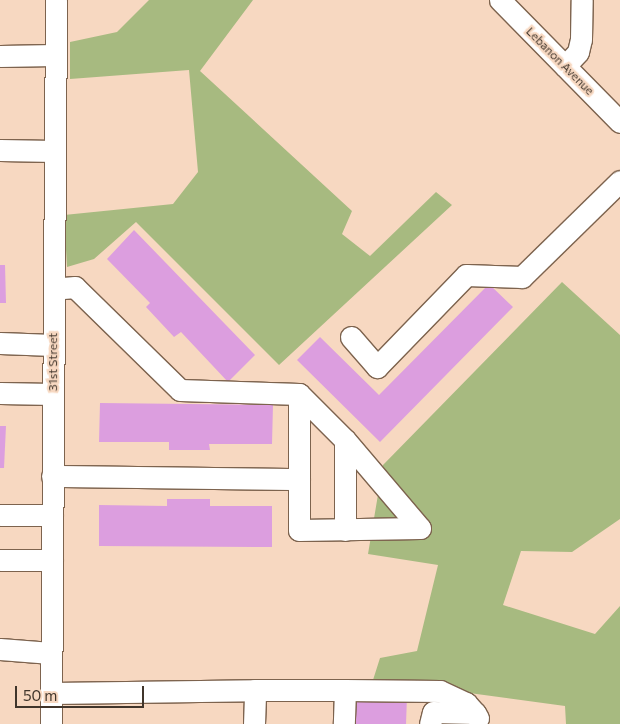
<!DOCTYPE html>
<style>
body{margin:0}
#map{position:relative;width:620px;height:724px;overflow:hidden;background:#f7d8c1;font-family:Commissioner,sans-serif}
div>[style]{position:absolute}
.green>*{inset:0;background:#a7ba80}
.building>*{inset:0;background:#dc9edf;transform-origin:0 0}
.roads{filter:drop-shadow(1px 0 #7d634e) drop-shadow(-1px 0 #7d634e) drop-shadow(0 1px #7d634e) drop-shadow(0 -1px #7d634e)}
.minor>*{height:21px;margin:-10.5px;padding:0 10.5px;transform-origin:10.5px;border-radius:10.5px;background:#fff}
span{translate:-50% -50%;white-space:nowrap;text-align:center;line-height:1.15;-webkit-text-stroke:4.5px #f7d8c1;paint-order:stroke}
.street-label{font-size:12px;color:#40352b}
.scale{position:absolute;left:15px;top:686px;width:129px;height:22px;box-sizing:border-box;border:2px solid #40352b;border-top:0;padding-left:6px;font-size:15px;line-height:18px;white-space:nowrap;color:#40352b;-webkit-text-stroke:4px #f7d8c1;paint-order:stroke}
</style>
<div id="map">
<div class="green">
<div style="clip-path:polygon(149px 0,253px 0,200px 71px,352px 211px,342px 234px,370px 256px,436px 192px,452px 205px,279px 365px,136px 222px,94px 259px,67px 267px,64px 215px,173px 204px,198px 172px,189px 70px,70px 79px,70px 42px,117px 32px)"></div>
<div style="clip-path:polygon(562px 282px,620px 335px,620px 519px,572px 552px,521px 551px,503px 605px,595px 634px,620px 606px,620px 724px,566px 724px,565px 706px,373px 680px,380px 658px,417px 651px,438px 565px,368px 554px,383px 465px)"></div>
</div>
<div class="building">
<div style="clip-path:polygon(134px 230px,255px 355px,228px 382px,181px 332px,174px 337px,146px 307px,150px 303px,107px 259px)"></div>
<div style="clip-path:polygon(0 265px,5px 265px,6px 303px,0 303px)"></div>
<div style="clip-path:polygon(489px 284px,513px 307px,380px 442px,297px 360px,320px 337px,379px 395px)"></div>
<div style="clip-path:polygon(100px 403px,273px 405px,272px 444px,209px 444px,210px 450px,169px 450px,169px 442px,99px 442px)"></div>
<div style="clip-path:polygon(0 426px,6px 426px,4px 468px,0 468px)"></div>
<div style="clip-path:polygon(167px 499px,210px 499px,210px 506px,272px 506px,272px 547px,99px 546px,99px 505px,167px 506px)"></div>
<div style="left:356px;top:695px;width:51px;height:29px;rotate:2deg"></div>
</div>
<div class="roads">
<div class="minor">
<div style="left:500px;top:0;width:171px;rotate:45.5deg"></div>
<div style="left:0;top:56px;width:55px;rotate:-1deg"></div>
<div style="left:565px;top:66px;width:19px;rotate:-47deg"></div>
<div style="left:578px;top:52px;width:13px;rotate:-77deg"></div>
<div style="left:581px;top:39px;width:39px;rotate:-89deg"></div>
<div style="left:0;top:150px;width:54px;rotate:1.1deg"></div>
<div style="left:351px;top:337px;width:40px;rotate:49deg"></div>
<div style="left:377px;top:367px;width:128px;rotate:-45.9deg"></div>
<div style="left:466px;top:275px;width:56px;rotate:2deg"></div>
<div style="left:522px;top:277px;width:137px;rotate:-44.4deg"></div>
<div style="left:0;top:343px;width:53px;rotate:2.2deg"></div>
<div style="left:0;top:393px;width:53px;rotate:1.1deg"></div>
<div style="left:52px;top:476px;width:247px;rotate:0.7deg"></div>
<div style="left:299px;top:479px;width:51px;rotate:90deg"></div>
<div style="left:299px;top:530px;width:121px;rotate:-0.9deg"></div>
<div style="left:420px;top:528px;width:116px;rotate:-130.4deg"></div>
<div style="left:345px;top:440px;width:65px;rotate:-135deg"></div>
<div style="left:299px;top:394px;width:119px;rotate:-178.1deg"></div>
<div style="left:180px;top:390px;width:147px;rotate:-135.6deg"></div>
<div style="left:75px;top:287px;width:21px;rotate:175deg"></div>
<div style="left:299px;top:479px;width:85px;rotate:-90deg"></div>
<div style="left:0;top:515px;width:52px"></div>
<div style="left:345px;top:530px;width:90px;rotate:-90deg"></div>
<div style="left:0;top:560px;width:52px"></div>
<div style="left:0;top:649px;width:51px;rotate:4.5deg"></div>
<div style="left:345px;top:690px;width:95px;rotate:0.6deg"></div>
<div style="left:440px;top:691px;width:29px;rotate:25deg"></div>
<div style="left:466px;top:703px;width:13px;rotate:48deg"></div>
<div style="left:52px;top:693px;width:203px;rotate:-0.8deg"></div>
<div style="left:51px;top:724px;width:724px;rotate:-89.6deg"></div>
<div style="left:254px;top:724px;width:34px;rotate:-88deg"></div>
<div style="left:255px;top:690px;width:90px"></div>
<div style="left:345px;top:690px;width:34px;rotate:92deg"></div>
<div style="left:430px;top:724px;width:12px;rotate:-76deg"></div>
<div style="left:433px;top:712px;width:42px;rotate:1.4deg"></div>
<div style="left:475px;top:713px;width:6px;rotate:59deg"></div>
</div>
</div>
<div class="street-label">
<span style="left:560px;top:61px;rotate:45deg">Lebanon Avenue</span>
<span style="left:53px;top:362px;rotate:-90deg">31st Street</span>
</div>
<div class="scale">50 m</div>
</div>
